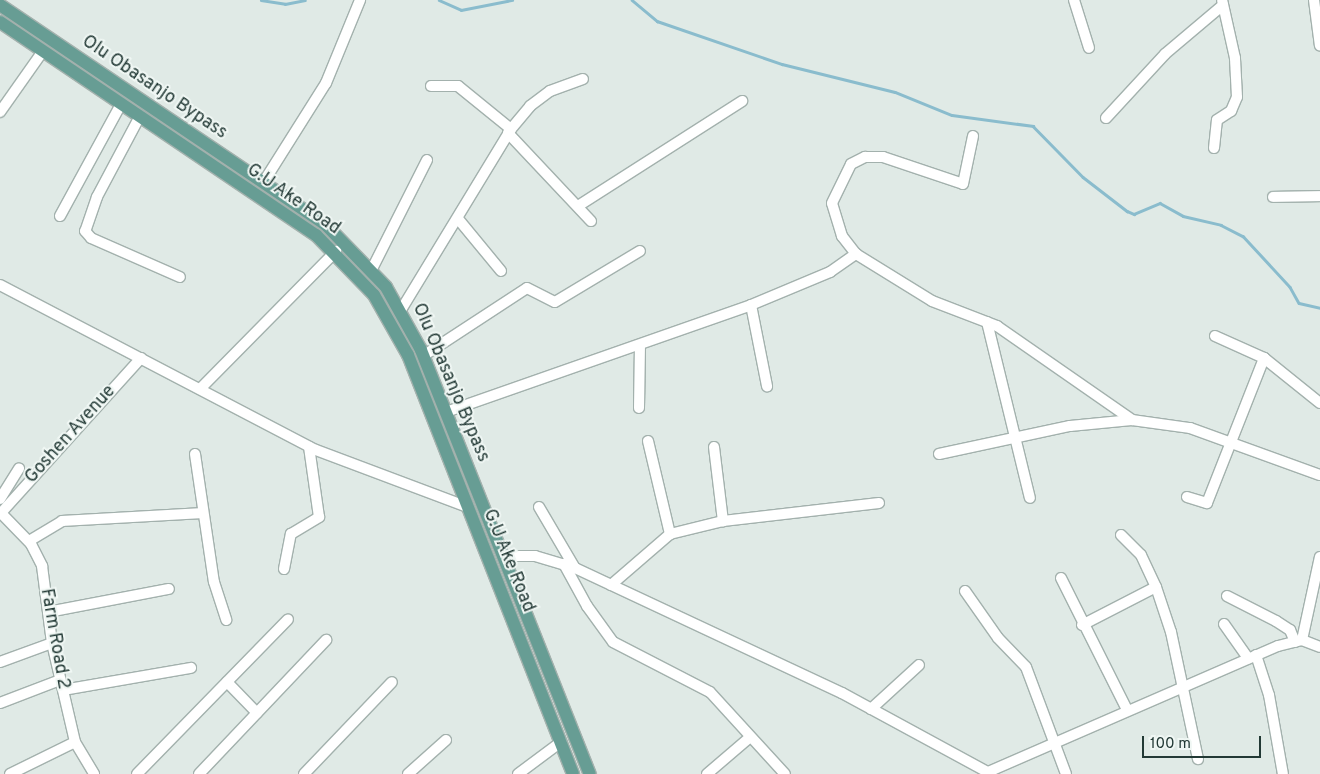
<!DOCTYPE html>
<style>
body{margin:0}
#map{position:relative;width:1320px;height:774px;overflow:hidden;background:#e0eae6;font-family:Overpass,sans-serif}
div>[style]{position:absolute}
.stream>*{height:2.5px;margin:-1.25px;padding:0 1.25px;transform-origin:1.25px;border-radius:1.25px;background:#8abccd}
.roads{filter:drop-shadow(1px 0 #a3b1ad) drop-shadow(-1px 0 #a3b1ad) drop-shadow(0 1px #a3b1ad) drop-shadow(0 -1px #a3b1ad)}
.minor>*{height:10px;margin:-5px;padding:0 5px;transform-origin:5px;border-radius:5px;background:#fff}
.major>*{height:12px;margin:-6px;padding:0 6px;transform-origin:6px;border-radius:6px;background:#679d94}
span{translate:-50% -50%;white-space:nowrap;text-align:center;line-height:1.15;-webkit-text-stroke:4px #f0f7f4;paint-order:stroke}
.street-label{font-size:18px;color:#223935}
.scale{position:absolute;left:1142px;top:736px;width:119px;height:22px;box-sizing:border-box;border:2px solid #223935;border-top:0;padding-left:6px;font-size:15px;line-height:18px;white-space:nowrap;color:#223935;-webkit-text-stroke:4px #f0f7f4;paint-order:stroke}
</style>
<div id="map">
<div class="stream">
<div style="left:261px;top:0;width:24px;rotate:9deg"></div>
<div style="left:285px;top:4px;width:20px;rotate:-11deg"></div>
<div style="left:439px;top:0;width:24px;rotate:24deg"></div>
<div style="left:461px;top:10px;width:52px;rotate:-11.1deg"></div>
<div style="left:632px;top:0;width:33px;rotate:40deg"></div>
<div style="left:657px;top:21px;width:132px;rotate:19deg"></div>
<div style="left:782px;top:64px;width:116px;rotate:13.9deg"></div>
<div style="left:895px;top:92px;width:61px;rotate:22deg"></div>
<div style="left:952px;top:115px;width:82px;rotate:7.7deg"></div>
<div style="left:1033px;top:126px;width:71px;rotate:45.6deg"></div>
<div style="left:1083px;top:177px;width:56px;rotate:37.7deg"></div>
<div style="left:1127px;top:211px;width:8px;rotate:23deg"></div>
<div style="left:1134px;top:214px;width:28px;rotate:-23deg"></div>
<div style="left:1160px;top:203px;width:26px;rotate:29deg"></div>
<div style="left:1183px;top:216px;width:39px;rotate:13deg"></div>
<div style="left:1221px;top:225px;width:25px;rotate:27deg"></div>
<div style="left:1243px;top:236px;width:69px;rotate:47.3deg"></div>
<div style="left:1290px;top:287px;width:18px;rotate:61deg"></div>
<div style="left:1299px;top:303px;width:22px;rotate:13deg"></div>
</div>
<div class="roads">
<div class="minor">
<div style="left:1074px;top:0;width:50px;rotate:72.6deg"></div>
<div style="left:1314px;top:0;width:46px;rotate:82.6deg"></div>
<div style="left:431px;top:86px;width:27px"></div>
<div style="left:458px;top:86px;width:68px;rotate:39.1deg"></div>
<div style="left:0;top:112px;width:75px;rotate:-54.8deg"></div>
<div style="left:140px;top:116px;width:92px;rotate:118deg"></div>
<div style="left:97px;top:197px;width:36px;rotate:109deg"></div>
<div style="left:85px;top:231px;width:9px;rotate:49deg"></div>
<div style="left:91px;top:238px;width:97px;rotate:23.7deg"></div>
<div style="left:1106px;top:118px;width:87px;rotate:-47.3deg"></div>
<div style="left:1165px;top:54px;width:76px;rotate:-40.2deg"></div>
<div style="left:508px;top:133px;width:121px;rotate:46.7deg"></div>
<div style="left:1214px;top:148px;width:28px;rotate:-84deg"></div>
<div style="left:1217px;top:120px;width:17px;rotate:-33deg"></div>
<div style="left:1231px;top:111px;width:15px;rotate:-67deg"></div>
<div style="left:1237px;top:97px;width:39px;rotate:-93deg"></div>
<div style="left:1235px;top:58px;width:59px;rotate:-102.6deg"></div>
<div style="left:263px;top:183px;width:118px;rotate:-57.8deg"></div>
<div style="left:326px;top:83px;width:90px;rotate:-67.7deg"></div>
<div style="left:1273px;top:197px;width:47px;rotate:-1.2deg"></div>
<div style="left:578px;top:206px;width:195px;rotate:-32.6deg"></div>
<div style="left:60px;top:216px;width:128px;rotate:-61.4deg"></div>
<div style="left:459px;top:220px;width:66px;rotate:50.5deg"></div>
<div style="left:856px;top:254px;width:89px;rotate:31.7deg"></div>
<div style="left:932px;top:301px;width:70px;rotate:21deg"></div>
<div style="left:997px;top:326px;width:165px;rotate:34.8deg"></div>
<div style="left:372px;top:269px;width:122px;rotate:-63.2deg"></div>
<div style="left:0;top:285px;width:356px;rotate:27.6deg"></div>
<div style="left:316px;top:450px;width:162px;rotate:20.6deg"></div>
<div style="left:751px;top:305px;width:86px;rotate:-22.7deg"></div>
<div style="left:830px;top:272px;width:32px;rotate:-35deg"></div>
<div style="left:856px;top:254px;width:23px;rotate:-128deg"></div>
<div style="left:842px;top:236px;width:34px;rotate:-107deg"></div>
<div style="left:832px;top:203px;width:43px;rotate:-64deg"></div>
<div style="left:851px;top:164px;width:16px;rotate:-27deg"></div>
<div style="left:865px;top:157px;width:18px"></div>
<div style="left:883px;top:157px;width:84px;rotate:18.6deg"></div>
<div style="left:963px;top:184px;width:49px;rotate:-78.2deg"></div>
<div style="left:401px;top:310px;width:212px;rotate:-58.7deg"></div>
<div style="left:511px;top:129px;width:30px;rotate:-50deg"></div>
<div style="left:530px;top:106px;width:25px;rotate:-37deg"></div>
<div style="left:550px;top:91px;width:35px;rotate:-20deg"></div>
<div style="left:987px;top:322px;width:181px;rotate:76.3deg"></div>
<div style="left:1215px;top:336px;width:54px;rotate:24.2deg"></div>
<div style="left:1264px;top:358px;width:72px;rotate:38.8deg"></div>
<div style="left:423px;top:356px;width:124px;rotate:-33.2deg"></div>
<div style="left:527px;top:288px;width:31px;rotate:27deg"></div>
<div style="left:555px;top:302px;width:99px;rotate:-31deg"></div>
<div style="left:200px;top:389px;width:194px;rotate:-45.4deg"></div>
<div style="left:639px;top:408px;width:63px;rotate:-89.1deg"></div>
<div style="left:446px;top:412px;width:323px;rotate:-19.3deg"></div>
<div style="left:751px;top:305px;width:83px;rotate:78.8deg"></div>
<div style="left:648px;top:441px;width:96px;rotate:76.7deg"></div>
<div style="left:714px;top:447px;width:75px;rotate:83.1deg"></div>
<div style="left:195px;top:454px;width:129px;rotate:81.6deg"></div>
<div style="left:214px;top:582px;width:40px;rotate:72deg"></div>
<div style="left:939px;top:454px;width:134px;rotate:-12.1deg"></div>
<div style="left:1070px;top:426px;width:62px;rotate:-5.5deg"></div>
<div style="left:1132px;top:420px;width:59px;rotate:7.9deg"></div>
<div style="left:1190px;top:428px;width:138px;rotate:19.9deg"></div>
<div style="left:1187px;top:497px;width:21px;rotate:17deg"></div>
<div style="left:1207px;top:503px;width:156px;rotate:-68.5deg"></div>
<div style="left:0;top:499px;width:36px;rotate:-58deg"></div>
<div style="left:539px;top:507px;width:71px;rotate:59.5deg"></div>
<div style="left:0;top:512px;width:45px;rotate:45.9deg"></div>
<div style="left:31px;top:544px;width:25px;rotate:63deg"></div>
<div style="left:42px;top:566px;width:78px;rotate:82.6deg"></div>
<div style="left:52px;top:643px;width:102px;rotate:76.9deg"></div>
<div style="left:75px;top:742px;width:37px;rotate:59deg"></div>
<div style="left:1px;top:513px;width:209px;rotate:-47.9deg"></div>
<div style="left:1121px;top:535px;width:28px;rotate:45deg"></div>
<div style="left:1141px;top:555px;width:35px;rotate:65deg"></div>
<div style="left:1156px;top:587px;width:47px;rotate:71.6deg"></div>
<div style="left:1171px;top:632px;width:130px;rotate:78deg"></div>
<div style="left:29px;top:541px;width:39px;rotate:-31deg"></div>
<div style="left:62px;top:521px;width:141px;rotate:-3.2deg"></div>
<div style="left:504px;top:556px;width:31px"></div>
<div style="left:535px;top:556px;width:42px;rotate:16.7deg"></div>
<div style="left:575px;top:568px;width:295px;rotate:25.1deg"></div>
<div style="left:842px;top:693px;width:170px;rotate:28.5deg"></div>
<div style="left:564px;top:564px;width:48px;rotate:61.3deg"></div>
<div style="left:587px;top:606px;width:44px;rotate:54.2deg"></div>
<div style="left:613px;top:642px;width:109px;rotate:27.3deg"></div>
<div style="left:710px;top:692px;width:111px;rotate:47.6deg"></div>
<div style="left:284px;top:569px;width:36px;rotate:-79deg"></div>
<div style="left:291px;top:534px;width:33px;rotate:-31deg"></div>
<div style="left:319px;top:517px;width:71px;rotate:-98.1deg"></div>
<div style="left:1061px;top:578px;width:148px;rotate:63.4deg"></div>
<div style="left:611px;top:585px;width:78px;rotate:-40.8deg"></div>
<div style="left:670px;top:534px;width:55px;rotate:-13.8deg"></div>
<div style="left:723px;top:521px;width:157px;rotate:-6.6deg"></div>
<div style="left:965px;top:591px;width:57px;rotate:54.9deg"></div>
<div style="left:998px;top:638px;width:40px;rotate:46deg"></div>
<div style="left:1026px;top:667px;width:114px;rotate:69.5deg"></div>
<div style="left:1227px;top:596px;width:55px;rotate:27deg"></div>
<div style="left:1276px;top:621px;width:17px;rotate:33deg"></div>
<div style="left:1290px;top:630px;width:13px;rotate:67deg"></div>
<div style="left:48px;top:612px;width:123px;rotate:-10.8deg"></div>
<div style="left:1224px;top:624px;width:42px;rotate:54.8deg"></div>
<div style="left:1082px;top:625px;width:83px;rotate:-27.2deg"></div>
<div style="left:1302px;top:640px;width:85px;rotate:-77.8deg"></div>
<div style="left:1256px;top:655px;width:42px;rotate:72deg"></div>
<div style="left:1269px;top:695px;width:80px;rotate:80deg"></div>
<div style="left:0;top:662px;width:55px;rotate:-20.1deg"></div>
<div style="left:227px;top:682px;width:43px;rotate:45.9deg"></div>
<div style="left:63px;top:690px;width:130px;rotate:-9.8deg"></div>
<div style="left:0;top:703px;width:64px;rotate:-21deg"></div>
<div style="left:871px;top:709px;width:65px;rotate:-42.5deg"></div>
<div style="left:988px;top:772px;width:316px;rotate:-23.5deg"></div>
<div style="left:1278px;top:646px;width:25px;rotate:-14deg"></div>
<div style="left:1302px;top:640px;width:19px;rotate:21deg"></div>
<div style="left:10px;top:774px;width:72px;rotate:-26.2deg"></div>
<div style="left:137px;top:774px;width:216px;rotate:-45.7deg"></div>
<div style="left:199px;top:774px;width:185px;rotate:-46.5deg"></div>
<div style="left:304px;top:774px;width:127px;rotate:-46.3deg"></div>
<div style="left:408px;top:774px;width:51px;rotate:-41.8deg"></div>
<div style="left:518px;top:774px;width:54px;rotate:-36.7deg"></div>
<div style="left:707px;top:774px;width:55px;rotate:-40.6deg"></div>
</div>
<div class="major">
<div style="left:0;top:5px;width:393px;rotate:34deg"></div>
<div style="left:326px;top:225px;width:86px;rotate:45.9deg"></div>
<div style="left:386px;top:287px;width:72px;rotate:60.9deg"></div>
<div style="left:421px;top:350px;width:456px;rotate:68.3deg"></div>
<div style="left:0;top:22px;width:381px;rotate:34deg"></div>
<div style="left:316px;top:235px;width:83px;rotate:46deg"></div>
<div style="left:374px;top:295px;width:69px;rotate:60.5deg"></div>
<div style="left:408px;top:355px;width:450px;rotate:68.5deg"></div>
</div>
</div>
<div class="street-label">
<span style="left:154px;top:88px;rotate:34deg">Olu Obasanjo Bypass</span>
<span style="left:293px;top:200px;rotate:35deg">G.U Ake Road</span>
<span style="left:450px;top:383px;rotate:67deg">Olu Obasanjo Bypass</span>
<span style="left:71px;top:435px;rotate:-48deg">Goshen Avenue</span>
<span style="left:508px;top:561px;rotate:68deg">G.U Ake Road</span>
<span style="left:54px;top:639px;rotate:80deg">Farm Road 2</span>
</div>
<div class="scale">100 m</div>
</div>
